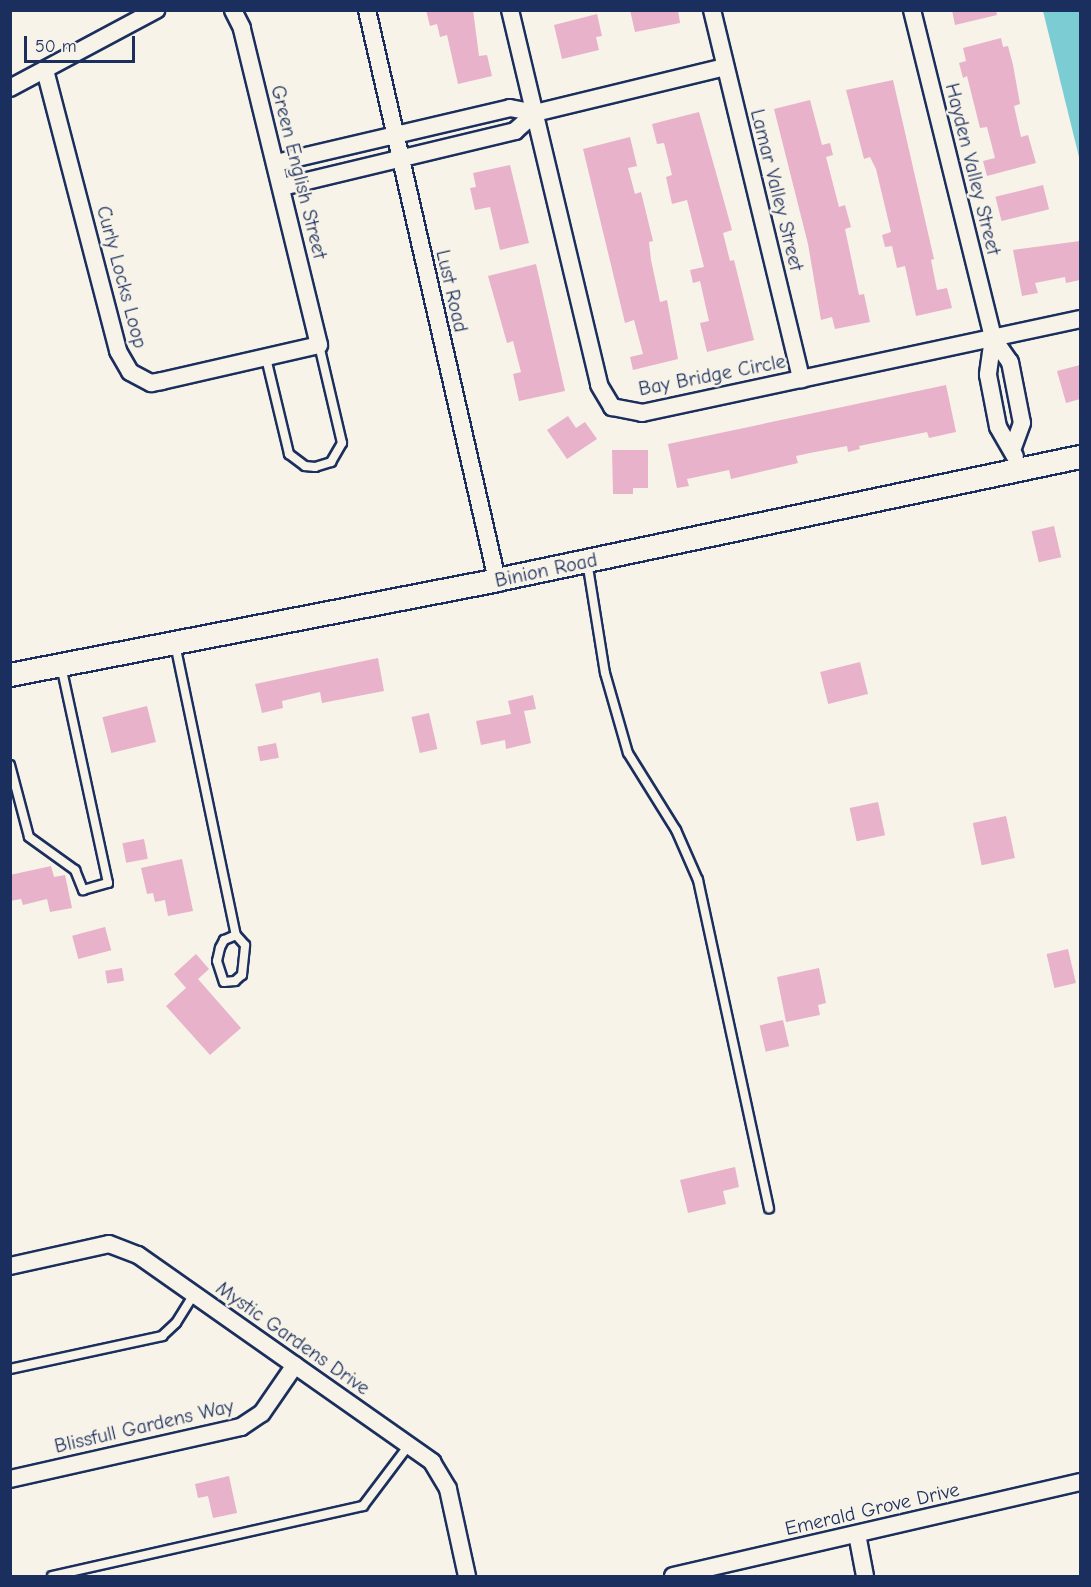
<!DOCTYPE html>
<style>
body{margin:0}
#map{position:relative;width:1091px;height:1587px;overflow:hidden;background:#f7f3e8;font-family:"Comic Neue",sans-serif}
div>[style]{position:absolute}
.water>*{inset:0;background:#7bccd3}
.building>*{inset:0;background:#e8b2ca;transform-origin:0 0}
.roads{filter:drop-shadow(2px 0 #1b2f5e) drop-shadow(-2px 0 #1b2f5e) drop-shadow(0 2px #1b2f5e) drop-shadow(0 -2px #1b2f5e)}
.lane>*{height:8px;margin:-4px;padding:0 4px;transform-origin:4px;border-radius:4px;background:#f7f3e8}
.street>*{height:16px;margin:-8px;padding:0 8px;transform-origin:8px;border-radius:8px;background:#f7f3e8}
.secondary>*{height:22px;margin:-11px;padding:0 11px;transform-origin:11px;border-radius:11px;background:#f7f3e8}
span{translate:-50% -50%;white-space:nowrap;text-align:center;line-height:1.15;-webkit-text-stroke:5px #f7f3e8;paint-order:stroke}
.street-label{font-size:20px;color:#1b2f5e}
.frame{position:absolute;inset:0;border:12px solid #1b2f5e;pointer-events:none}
.scale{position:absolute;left:24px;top:36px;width:111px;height:27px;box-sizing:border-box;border:3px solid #1b2f5e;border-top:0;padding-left:8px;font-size:18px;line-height:21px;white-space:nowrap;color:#1b2f5e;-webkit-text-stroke:4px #f7f3e8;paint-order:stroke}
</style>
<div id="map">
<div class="water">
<div style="clip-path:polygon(1043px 11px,1080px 11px,1080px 161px)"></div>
</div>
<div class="building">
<div style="clip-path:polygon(426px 10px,473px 10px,479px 56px,487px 55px,492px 76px,458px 84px,447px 35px,440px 37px,437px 24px,430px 26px)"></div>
<div style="clip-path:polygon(630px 10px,678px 10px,680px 23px,635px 32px)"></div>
<div style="clip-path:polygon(952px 10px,996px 10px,997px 15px,955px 25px)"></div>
<div style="clip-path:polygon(597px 14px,602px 36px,596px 37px,599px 50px,562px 59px,554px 25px)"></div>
<div style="clip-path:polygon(1001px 38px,1003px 47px,1008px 46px,1013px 65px,1020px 104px,1014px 106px,1021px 137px,1028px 135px,1036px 163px,987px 176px,983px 161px,995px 158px,987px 127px,980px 128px,967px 76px,963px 78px,959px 63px,966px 61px,963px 48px)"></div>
<div style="clip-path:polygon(893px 80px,934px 259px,931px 260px,937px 290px,947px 288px,952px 308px,916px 316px,905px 266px,897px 268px,892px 246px,885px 247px,882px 235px,891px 232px,876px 169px,870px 157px,864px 159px,846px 90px)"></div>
<div style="clip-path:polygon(810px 100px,822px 145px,830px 143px,833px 155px,826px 157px,839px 207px,845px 205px,851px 227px,845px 229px,859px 295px,864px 294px,870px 322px,835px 329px,832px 317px,821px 320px,808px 244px,774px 109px)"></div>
<div style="clip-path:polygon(699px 112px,732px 230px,723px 233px,730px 261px,734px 260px,754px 340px,707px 352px,700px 323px,709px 321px,700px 281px,693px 283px,690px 270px,704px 267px,687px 200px,672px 204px,666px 177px,672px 175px,664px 143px,657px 144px,652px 124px)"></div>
<div style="clip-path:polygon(630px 137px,637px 166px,628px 168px,635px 194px,641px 192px,653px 241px,649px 242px,651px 260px,660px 302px,667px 300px,678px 359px,633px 370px,630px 357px,643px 354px,634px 320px,625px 323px,583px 149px)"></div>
<div style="clip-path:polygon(510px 165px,529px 243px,500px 250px,490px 207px,475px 210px,470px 188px,476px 187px,473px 173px)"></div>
<div style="left:1043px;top:185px;width:25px;height:49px;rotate:76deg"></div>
<div style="clip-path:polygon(1080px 241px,1080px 280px,1066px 283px,1065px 277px,1035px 283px,1038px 293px,1022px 296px,1013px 250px)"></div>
<div style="clip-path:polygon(536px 264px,565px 391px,519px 401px,513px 374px,521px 372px,513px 341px,507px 343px,488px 276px)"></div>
<div style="clip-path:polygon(1080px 365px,1080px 399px,1066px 403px,1057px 371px)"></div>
<div style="clip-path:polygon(946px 385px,956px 432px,929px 438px,927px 432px,859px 446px,860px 449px,848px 452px,847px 446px,810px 453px,796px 456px,798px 463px,731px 479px,729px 470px,687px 479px,689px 486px,677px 488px,668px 444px)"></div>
<div style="clip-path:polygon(568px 416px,576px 428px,585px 422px,597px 439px,567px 459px,547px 430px)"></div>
<div style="clip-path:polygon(612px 450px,648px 450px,648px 488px,633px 488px,633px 494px,613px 494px)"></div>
<div style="left:1054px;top:526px;width:32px;height:23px;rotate:77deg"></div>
<div style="clip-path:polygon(378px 658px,384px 691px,322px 703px,320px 692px,282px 701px,283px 708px,262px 713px,255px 684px)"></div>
<div style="left:860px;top:662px;width:33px;height:41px;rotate:76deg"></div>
<div style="clip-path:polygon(533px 695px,536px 709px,524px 711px,531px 743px,506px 749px,505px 740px,481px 745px,476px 721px,511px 714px,508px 701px)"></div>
<div style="left:147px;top:706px;width:37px;height:46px;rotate:76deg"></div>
<div style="left:429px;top:713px;width:37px;height:18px;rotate:77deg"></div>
<div style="left:276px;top:743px;width:15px;height:19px;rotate:79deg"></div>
<div style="left:878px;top:802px;width:34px;height:29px;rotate:78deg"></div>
<div style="left:1006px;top:816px;width:43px;height:34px;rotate:78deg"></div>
<div style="left:144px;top:839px;width:20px;height:22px;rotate:79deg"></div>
<div style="clip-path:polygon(182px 859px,193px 911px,168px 916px,165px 900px,155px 902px,153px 893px,147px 894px,141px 868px)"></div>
<div style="clip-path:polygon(51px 866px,54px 877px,65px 875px,72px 908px,50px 912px,47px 899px,23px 905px,21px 899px,10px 901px,10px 875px)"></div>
<div style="left:105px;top:927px;width:24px;height:34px;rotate:75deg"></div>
<div style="left:1068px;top:949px;width:35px;height:22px;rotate:77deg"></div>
<div style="clip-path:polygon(196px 954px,209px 969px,198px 979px,241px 1028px,210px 1055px,166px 1006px,186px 988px,174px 974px)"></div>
<div style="left:122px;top:968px;width:13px;height:17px;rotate:81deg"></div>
<div style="clip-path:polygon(819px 968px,826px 1003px,818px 1005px,820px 1015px,786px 1022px,777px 977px)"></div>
<div style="left:783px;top:1020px;width:27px;height:24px;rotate:77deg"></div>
<div style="clip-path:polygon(735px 1167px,739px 1187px,723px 1191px,726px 1204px,688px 1213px,680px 1180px)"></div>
<div style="clip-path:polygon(229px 1476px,237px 1513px,213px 1518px,208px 1496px,198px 1498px,195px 1484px)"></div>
</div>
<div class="roads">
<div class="lane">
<div style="left:266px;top:358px;width:99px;rotate:76.5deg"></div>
<div style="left:289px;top:454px;width:20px;rotate:37deg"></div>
<div style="left:305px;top:466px;width:10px;rotate:6deg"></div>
<div style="left:315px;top:467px;width:17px;rotate:-17deg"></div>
<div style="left:331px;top:462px;width:22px;rotate:-60deg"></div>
<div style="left:342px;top:443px;width:101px;rotate:-103.2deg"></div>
<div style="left:587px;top:561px;width:113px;rotate:80.9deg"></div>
<div style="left:605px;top:673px;width:83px;rotate:74deg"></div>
<div style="left:628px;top:753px;width:91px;rotate:58.1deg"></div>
<div style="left:676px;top:830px;width:55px;rotate:66.3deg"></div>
<div style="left:698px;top:880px;width:336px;rotate:77.8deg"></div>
<div style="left:175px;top:644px;width:297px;rotate:78.2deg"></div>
<div style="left:236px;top:935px;width:13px;rotate:157deg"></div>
<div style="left:224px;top:940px;width:9px;rotate:117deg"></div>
<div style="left:220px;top:948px;width:13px;rotate:103deg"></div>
<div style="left:217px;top:961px;width:22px;rotate:72deg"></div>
<div style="left:224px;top:982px;width:11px;rotate:-5deg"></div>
<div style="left:235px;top:981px;width:9px;rotate:-41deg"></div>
<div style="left:242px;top:975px;width:30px;rotate:-84deg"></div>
<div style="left:245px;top:945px;width:13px;rotate:-132deg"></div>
<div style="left:10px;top:765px;width:74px;rotate:75.2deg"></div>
<div style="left:29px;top:837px;width:57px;rotate:35.7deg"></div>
<div style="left:75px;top:870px;width:22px;rotate:68deg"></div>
<div style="left:83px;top:890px;width:26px;rotate:-16deg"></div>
<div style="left:108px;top:883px;width:222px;rotate:-102.2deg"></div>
<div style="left:10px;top:1369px;width:156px;rotate:-12.2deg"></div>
<div style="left:162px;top:1336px;width:19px;rotate:-43deg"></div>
<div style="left:176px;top:1323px;width:34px;rotate:-58deg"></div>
<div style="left:52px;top:1576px;width:319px;rotate:-12.7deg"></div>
<div style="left:363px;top:1506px;width:76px;rotate:-53deg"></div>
</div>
<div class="street">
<div style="left:367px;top:10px;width:585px;rotate:77.15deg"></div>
<div style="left:510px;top:10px;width:385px;rotate:76.6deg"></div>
<div style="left:599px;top:385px;width:26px;rotate:59deg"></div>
<div style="left:612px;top:407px;width:31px;rotate:11deg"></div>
<div style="left:642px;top:413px;width:448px;rotate:-12.1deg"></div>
<div style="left:712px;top:10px;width:380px;rotate:76.4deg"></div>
<div style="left:912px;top:10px;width:338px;rotate:76.1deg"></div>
<div style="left:993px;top:338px;width:29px;rotate:55deg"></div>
<div style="left:1010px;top:362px;width:62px;rotate:78.9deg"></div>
<div style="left:1022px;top:423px;width:27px;rotate:110deg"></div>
<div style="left:45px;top:70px;width:290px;rotate:75.4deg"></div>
<div style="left:118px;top:351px;width:24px;rotate:60deg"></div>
<div style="left:130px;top:372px;width:24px;rotate:28deg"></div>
<div style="left:151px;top:383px;width:11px;rotate:-10deg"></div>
<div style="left:162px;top:381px;width:161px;rotate:-12.9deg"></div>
<div style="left:319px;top:345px;width:326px;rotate:-103.7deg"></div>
<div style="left:242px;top:28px;width:20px;rotate:-117deg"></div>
<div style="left:10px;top:88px;width:166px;rotate:-28.1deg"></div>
<div style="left:276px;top:163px;width:240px;rotate:-13.2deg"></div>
<div style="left:510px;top:108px;width:25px;rotate:11deg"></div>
<div style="left:535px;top:113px;width:195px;rotate:-13.6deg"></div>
<div style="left:282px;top:187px;width:240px;rotate:-13.5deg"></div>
<div style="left:515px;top:131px;width:27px;rotate:-42deg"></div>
<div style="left:993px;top:338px;width:37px;rotate:98deg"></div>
<div style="left:988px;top:375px;width:53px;rotate:79.1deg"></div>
<div style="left:998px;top:427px;width:34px;rotate:60deg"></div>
<div style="left:10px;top:1266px;width:101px;rotate:-12.5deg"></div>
<div style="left:109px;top:1244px;width:31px;rotate:21deg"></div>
<div style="left:138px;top:1255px;width:360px;rotate:35.1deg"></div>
<div style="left:432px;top:1462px;width:31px;rotate:59deg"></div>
<div style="left:448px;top:1489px;width:89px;rotate:77.7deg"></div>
<div style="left:10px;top:1479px;width:237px;rotate:-12.7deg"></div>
<div style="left:241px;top:1427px;width:25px;rotate:-34deg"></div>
<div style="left:262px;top:1413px;width:58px;rotate:-55.5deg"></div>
<div style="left:857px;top:1534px;width:43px;rotate:79.2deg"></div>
<div style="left:673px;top:1576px;width:418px;rotate:-13deg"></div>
</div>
<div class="secondary">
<div style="left:10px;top:675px;width:496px;rotate:-11deg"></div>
<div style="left:497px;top:580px;width:596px;rotate:-11.91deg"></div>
</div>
</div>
<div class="street-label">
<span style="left:973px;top:169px;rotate:76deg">Hayden Valley Street</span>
<span style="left:299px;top:172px;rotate:76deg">Green English Street</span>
<span style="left:777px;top:190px;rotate:76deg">Lamar Valley Street</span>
<span style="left:122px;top:277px;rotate:75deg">Curly Locks Loop</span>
<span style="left:452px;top:291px;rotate:77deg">Lust Road</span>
<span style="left:712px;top:375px;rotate:-11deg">Bay Bridge Circle</span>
<span style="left:546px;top:570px;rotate:-12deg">Binion Road</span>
<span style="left:293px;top:1338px;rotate:35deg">Mystic Gardens Drive</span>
<span style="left:144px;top:1426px;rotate:-13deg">Blissfull Gardens Way</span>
<span style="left:872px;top:1509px;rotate:-13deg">Emerald Grove Drive</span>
</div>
<div class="frame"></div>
<div class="scale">50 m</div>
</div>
